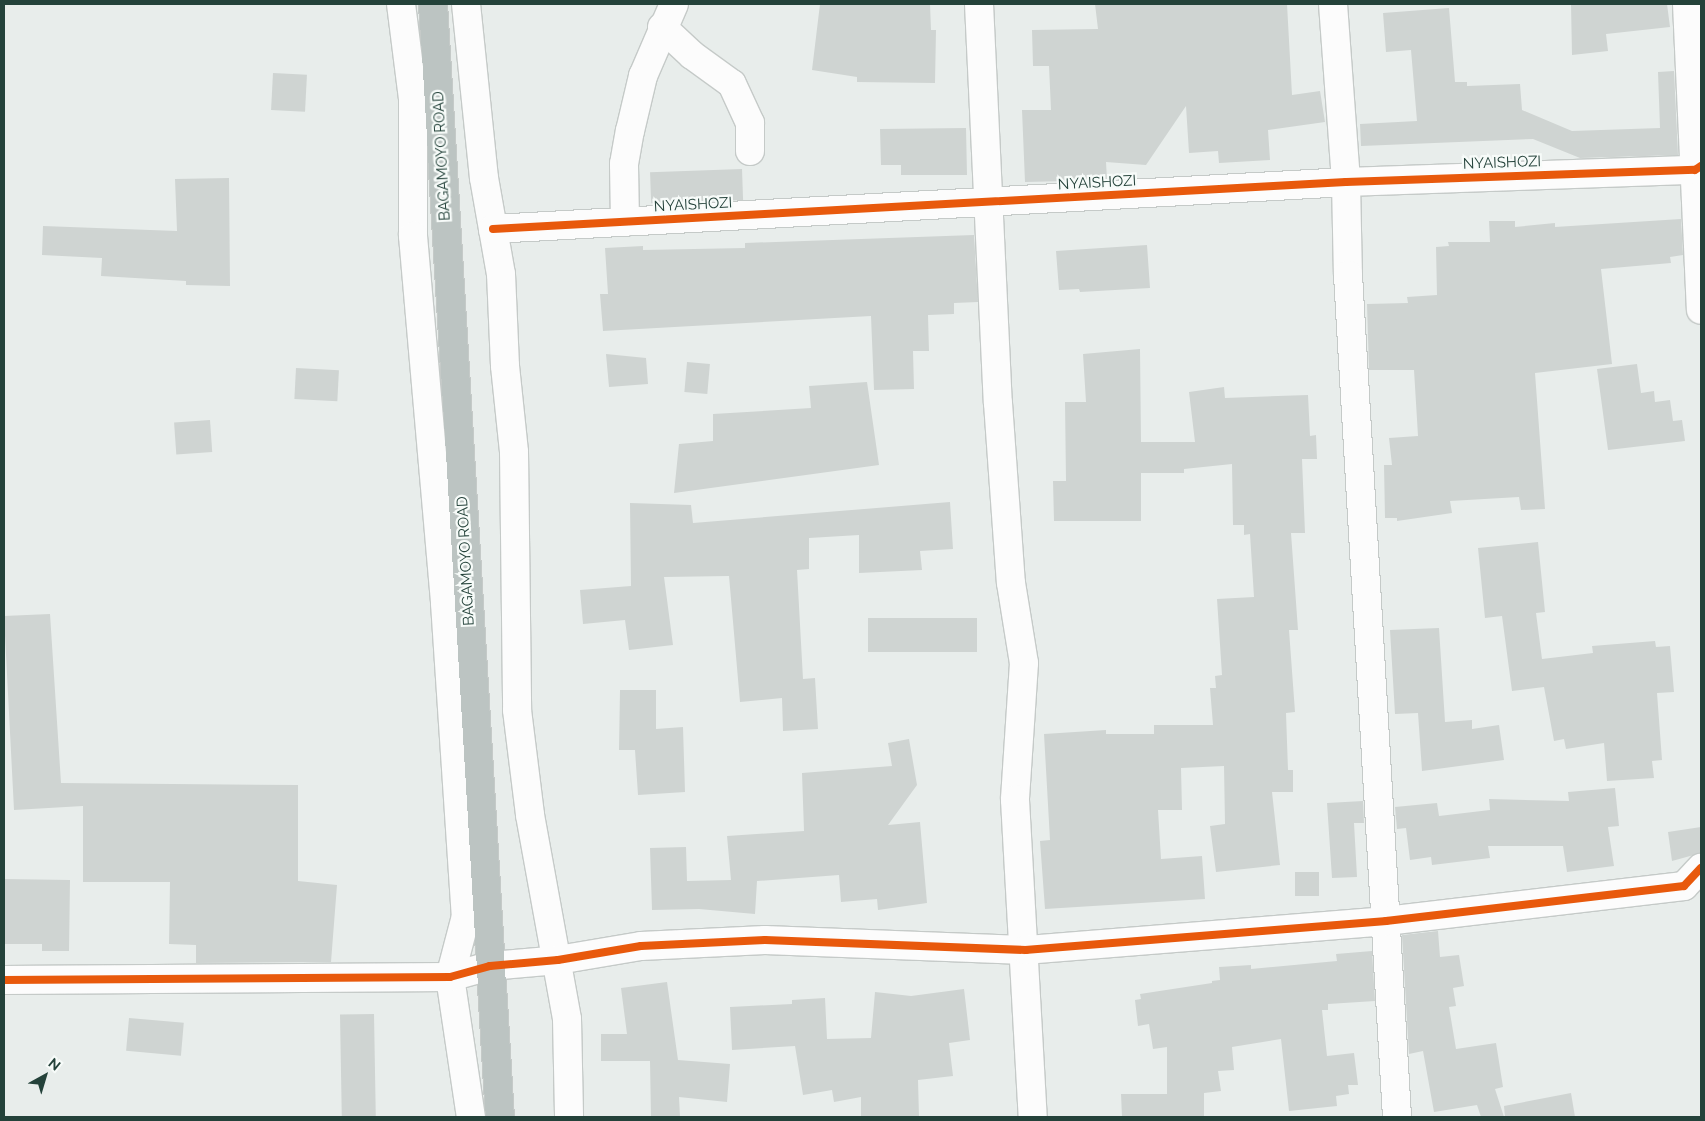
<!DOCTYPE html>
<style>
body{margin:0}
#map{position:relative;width:1705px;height:1121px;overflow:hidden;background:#e8edeb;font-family:Raleway,sans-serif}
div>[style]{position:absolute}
.building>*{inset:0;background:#cfd4d2;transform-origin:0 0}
.roads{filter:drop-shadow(1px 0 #c5cac8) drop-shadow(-1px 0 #c5cac8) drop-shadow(0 1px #c5cac8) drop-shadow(0 -1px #c5cac8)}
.street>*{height:28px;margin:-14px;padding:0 14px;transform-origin:14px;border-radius:14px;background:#fcfcfc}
.highway>*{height:28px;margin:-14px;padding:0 14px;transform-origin:14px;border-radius:14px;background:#bcc4c2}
.cycleway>*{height:8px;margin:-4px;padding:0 4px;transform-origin:4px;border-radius:4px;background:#e8590c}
span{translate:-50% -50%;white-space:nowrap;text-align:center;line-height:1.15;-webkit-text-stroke:4.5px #f7fbf9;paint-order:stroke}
.street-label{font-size:15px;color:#24423a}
.frame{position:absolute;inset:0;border:5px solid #24423a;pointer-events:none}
.north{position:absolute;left:20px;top:1051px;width:50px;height:50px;-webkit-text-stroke:4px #f7fbf9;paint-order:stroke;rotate:39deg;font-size:14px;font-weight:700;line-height:20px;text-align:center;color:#24423a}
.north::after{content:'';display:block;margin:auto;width:18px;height:22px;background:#24423a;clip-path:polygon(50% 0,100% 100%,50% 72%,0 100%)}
</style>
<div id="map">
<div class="building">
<div style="clip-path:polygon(820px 4px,930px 4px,931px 30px,936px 30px,935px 83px,857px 82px,857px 77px,812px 70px)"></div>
<div style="clip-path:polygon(1095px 4px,1287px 4px,1292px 95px,1320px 91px,1325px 122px,1268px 130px,1270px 160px,1219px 163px,1218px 151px,1189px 153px,1186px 106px,1146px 165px,1106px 162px,1107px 180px,1025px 182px,1022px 110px,1051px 110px,1049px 66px,1033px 66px,1032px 30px,1098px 29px)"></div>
<div style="clip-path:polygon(1571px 4px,1667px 4px,1670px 27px,1606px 34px,1608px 51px,1572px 55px)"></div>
<div style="clip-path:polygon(1449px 8px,1455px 82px,1467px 82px,1467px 86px,1520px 84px,1522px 110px,1572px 131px,1660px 128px,1658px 72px,1674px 71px,1678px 155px,1580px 158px,1533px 139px,1361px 146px,1360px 124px,1417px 121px,1411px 50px,1386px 52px,1383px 13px)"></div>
<div style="left:273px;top:73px;width:34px;height:37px;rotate:3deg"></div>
<div style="clip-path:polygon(966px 128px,967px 175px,901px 175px,901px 165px,881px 165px,880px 129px)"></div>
<div style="left:742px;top:169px;width:31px;height:92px;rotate:88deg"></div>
<div style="clip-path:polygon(229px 178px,230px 286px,186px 285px,186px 281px,101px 276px,102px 258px,42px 255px,43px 226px,177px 231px,175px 179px)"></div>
<div style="clip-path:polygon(1681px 219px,1683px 255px,1670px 257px,1671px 263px,1601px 269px,1612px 364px,1535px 373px,1545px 509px,1521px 510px,1519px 497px,1450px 501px,1452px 513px,1397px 521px,1397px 518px,1385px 518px,1384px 465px,1392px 465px,1389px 438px,1418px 436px,1414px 370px,1369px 370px,1367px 304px,1408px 303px,1407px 297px,1437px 295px,1436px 247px,1449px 246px,1448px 242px,1490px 242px,1489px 221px,1515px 221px,1515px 227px,1555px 223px,1555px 227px)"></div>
<div style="clip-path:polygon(974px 235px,978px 302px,954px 303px,954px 314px,928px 315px,929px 351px,913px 351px,914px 389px,874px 390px,871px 316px,603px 331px,600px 294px,608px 294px,605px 248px,643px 246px,643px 250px,745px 248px,745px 243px)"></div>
<div style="clip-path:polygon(1147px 245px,1150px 288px,1080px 292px,1079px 289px,1059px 290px,1056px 251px)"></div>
<div style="clip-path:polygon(1140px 349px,1141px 442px,1195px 442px,1189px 392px,1224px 387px,1225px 398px,1308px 395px,1310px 436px,1316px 435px,1317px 459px,1302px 459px,1305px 533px,1291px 533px,1298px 630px,1289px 630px,1295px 712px,1286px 713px,1288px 770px,1293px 770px,1293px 792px,1272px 792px,1280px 865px,1216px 872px,1210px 826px,1225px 824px,1224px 766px,1181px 768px,1182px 810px,1158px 810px,1161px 859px,1202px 856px,1205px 899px,1045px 909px,1040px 841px,1050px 840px,1044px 734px,1106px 730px,1106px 734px,1154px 734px,1154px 725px,1213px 725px,1210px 688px,1216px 688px,1215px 676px,1222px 675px,1217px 599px,1254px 597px,1250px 534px,1244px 535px,1244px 525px,1233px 525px,1232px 464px,1184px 469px,1184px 473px,1141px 473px,1141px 521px,1054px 521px,1053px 481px,1066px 481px,1065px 402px,1086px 402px,1083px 354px)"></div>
<div style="clip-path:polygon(606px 354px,646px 358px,648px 384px,609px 387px)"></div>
<div style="left:687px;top:362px;width:23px;height:30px;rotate:5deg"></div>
<div style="clip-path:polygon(1637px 364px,1641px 393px,1654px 391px,1655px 402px,1670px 400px,1673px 421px,1682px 420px,1685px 441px,1608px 450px,1597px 369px)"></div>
<div style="left:296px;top:368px;width:43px;height:31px;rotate:3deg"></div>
<div style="clip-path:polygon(867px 382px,879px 465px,674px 493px,679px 444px,713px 441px,713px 414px,811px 408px,809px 386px)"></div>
<div style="left:210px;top:420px;width:32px;height:36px;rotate:86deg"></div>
<div style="clip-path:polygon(950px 502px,953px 549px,920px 551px,922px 570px,859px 573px,859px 535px,809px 538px,809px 569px,797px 570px,803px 679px,815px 678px,818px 729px,783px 731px,782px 698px,740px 702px,729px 576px,664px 577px,673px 645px,629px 650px,625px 620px,583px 624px,580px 590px,631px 586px,630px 503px,691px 505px,693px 523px)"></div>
<div style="clip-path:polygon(1538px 542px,1545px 612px,1536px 613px,1542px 659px,1593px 653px,1592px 646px,1655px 641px,1656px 647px,1670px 646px,1674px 692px,1657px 693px,1662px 760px,1652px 761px,1654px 778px,1607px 781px,1604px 743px,1566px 749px,1564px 739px,1554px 741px,1544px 687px,1512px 691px,1502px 616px,1485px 618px,1478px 548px)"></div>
<div style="clip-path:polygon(50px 614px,61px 783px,298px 785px,298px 881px,337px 885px,331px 962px,196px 963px,196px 945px,169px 944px,170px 882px,83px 882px,83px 806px,14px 810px,4px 616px)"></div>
<div style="left:868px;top:618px;width:109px;height:34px"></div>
<div style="clip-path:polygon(1439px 628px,1445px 722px,1472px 720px,1472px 729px,1499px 725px,1504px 760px,1422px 771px,1418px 713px,1395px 714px,1390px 630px)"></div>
<div style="clip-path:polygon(620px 690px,656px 690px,656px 729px,683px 727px,685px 792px,638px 795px,635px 750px,619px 750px)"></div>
<div style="clip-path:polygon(909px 739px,917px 785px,888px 825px,920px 822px,927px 903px,878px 910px,877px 899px,841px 902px,839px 875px,757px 881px,755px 914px,699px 909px,652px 910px,650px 848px,686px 847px,687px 881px,731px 880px,727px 836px,804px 831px,802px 773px,892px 766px,888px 743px)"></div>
<div style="clip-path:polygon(1615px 788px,1619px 826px,1608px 827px,1614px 866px,1567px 872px,1563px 846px,1488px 846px,1490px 858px,1432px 865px,1431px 857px,1410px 860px,1406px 828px,1397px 829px,1395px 807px,1437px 803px,1439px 816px,1490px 810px,1489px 799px,1569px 801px,1568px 792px)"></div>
<div style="clip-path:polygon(1363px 801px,1364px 823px,1354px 823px,1357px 877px,1332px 878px,1327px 803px)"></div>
<div style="clip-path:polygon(1701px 827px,1701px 853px,1672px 861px,1668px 832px)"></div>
<div style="left:1295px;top:872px;width:24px;height:24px"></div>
<div style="clip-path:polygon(4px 879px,70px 880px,69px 951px,42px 951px,42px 944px,4px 944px)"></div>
<div style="clip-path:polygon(1438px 931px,1440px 957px,1459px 955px,1464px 986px,1453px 988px,1456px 1006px,1449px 1007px,1456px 1049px,1496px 1043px,1503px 1087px,1495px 1089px,1504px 1117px,1481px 1117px,1477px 1105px,1434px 1112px,1423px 1051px,1409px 1054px,1402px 935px)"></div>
<div style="clip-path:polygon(1372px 951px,1375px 1001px,1328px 1004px,1328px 1010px,1322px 1010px,1327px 1056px,1354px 1053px,1358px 1085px,1348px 1085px,1349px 1094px,1336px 1096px,1337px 1106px,1289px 1111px,1281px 1039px,1232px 1047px,1234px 1070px,1218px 1071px,1221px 1091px,1204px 1093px,1204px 1117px,1122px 1117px,1121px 1094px,1167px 1094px,1167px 1047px,1153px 1049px,1149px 1024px,1138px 1026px,1135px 1000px,1141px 999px,1140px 994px,1212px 983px,1212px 981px,1220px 980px,1219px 967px,1251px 965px,1251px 969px,1337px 961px,1336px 954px)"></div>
<div style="clip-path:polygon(667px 982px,678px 1060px,730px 1064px,727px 1102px,679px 1097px,680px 1117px,651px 1117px,650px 1061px,601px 1061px,601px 1034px,627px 1034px,621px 988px)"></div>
<div style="clip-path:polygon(964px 989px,970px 1040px,949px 1043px,953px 1076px,918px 1080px,919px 1117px,861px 1117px,861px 1097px,834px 1102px,832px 1090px,803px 1095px,795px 1046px,732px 1050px,730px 1007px,792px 1004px,792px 1000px,825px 998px,827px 1039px,871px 1038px,875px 992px,911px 996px)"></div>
<div style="left:374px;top:1014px;width:103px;height:34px;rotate:89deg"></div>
<div style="left:129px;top:1018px;width:55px;height:33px;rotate:5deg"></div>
<div style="clip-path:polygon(1571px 1093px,1575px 1117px,1505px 1117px,1504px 1106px)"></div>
</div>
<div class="roads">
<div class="street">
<div style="left:401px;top:4px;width:96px;rotate:82.8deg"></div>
<div style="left:413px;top:99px;width:137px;rotate:90deg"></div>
<div style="left:413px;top:236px;width:368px;rotate:85deg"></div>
<div style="left:445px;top:603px;width:314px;rotate:86.2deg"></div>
<div style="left:466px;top:916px;width:63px;rotate:104.7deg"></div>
<div style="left:450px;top:977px;width:142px;rotate:81.5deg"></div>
<div style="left:466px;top:4px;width:175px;rotate:84.1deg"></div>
<div style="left:484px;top:178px;width:97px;rotate:80deg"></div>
<div style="left:501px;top:274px;width:92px;rotate:87.5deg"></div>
<div style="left:505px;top:366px;width:86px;rotate:84deg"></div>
<div style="left:514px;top:452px;width:258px;rotate:89.3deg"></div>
<div style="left:517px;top:710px;width:106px;rotate:82.9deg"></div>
<div style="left:530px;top:815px;width:207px;rotate:79.7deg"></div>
<div style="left:567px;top:1019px;width:98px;rotate:88.8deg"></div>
<div style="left:979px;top:4px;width:399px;rotate:87.3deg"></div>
<div style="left:998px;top:403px;width:180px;rotate:85.9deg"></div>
<div style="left:1011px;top:583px;width:81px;rotate:80.8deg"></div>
<div style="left:1024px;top:663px;width:137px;rotate:93.8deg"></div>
<div style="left:1015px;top:800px;width:318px;rotate:86.8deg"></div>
<div style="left:1333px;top:4px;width:178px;rotate:85.8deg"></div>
<div style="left:1346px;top:182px;width:93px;rotate:88.8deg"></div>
<div style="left:1348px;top:275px;width:843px;rotate:86.67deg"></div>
<div style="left:1687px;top:4px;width:306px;rotate:87.4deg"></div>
<div style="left:662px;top:27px;width:41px;rotate:43deg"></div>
<div style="left:692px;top:55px;width:49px;rotate:35.9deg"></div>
<div style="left:732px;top:84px;width:43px;rotate:65.2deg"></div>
<div style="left:750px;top:123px;width:28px;rotate:90deg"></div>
<div style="left:625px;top:222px;width:58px;rotate:-91deg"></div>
<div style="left:624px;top:164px;width:34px;rotate:-80deg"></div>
<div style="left:630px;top:131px;width:57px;rotate:-76.7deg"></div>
<div style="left:643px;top:76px;width:78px;rotate:-66.7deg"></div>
<div style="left:493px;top:229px;width:854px;rotate:-3.15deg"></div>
<div style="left:1346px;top:182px;width:349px;rotate:-2deg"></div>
<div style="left:1695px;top:170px;width:7px;rotate:-34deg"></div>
<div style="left:4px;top:980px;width:446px;rotate:-0.4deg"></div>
<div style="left:450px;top:977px;width:41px;rotate:-15.4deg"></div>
<div style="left:490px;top:966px;width:68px;rotate:-5deg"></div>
<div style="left:558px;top:960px;width:84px;rotate:-9.6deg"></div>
<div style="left:641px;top:946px;width:124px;rotate:-2.8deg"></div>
<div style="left:765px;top:940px;width:261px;rotate:2.2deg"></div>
<div style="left:1026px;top:950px;width:361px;rotate:-4.6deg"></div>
<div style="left:1386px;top:921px;width:300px;rotate:-6.7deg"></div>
<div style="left:1684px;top:886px;width:25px;rotate:-47deg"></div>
</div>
<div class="highway">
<div style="left:433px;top:4px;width:1115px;rotate:86.56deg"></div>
</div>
</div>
<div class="cycleway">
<div style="left:493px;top:229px;width:854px;rotate:-3.15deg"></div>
<div style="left:1346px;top:182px;width:349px;rotate:-2deg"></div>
<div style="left:1695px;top:170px;width:7px;rotate:-34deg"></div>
<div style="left:4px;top:980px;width:446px;rotate:-0.4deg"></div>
<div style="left:450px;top:977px;width:41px;rotate:-15.4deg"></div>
<div style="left:490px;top:966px;width:68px;rotate:-5deg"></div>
<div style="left:558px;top:960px;width:84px;rotate:-9.6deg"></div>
<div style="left:641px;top:946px;width:124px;rotate:-2.8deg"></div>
<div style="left:765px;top:940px;width:261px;rotate:2.2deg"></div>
<div style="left:1026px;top:950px;width:361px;rotate:-4.6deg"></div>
<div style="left:1386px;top:921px;width:300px;rotate:-6.7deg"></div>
<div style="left:1684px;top:886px;width:25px;rotate:-47deg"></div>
</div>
<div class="street-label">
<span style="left:442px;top:156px;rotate:-93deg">BAGAMOYO ROAD</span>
<span style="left:1502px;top:163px;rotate:-2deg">NYAISHOZI</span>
<span style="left:1097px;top:183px;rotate:-3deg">NYAISHOZI</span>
<span style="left:693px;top:205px;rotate:-3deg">NYAISHOZI</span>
<span style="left:466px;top:561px;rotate:-93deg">BAGAMOYO ROAD</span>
</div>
<div class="frame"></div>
<div class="north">N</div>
</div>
